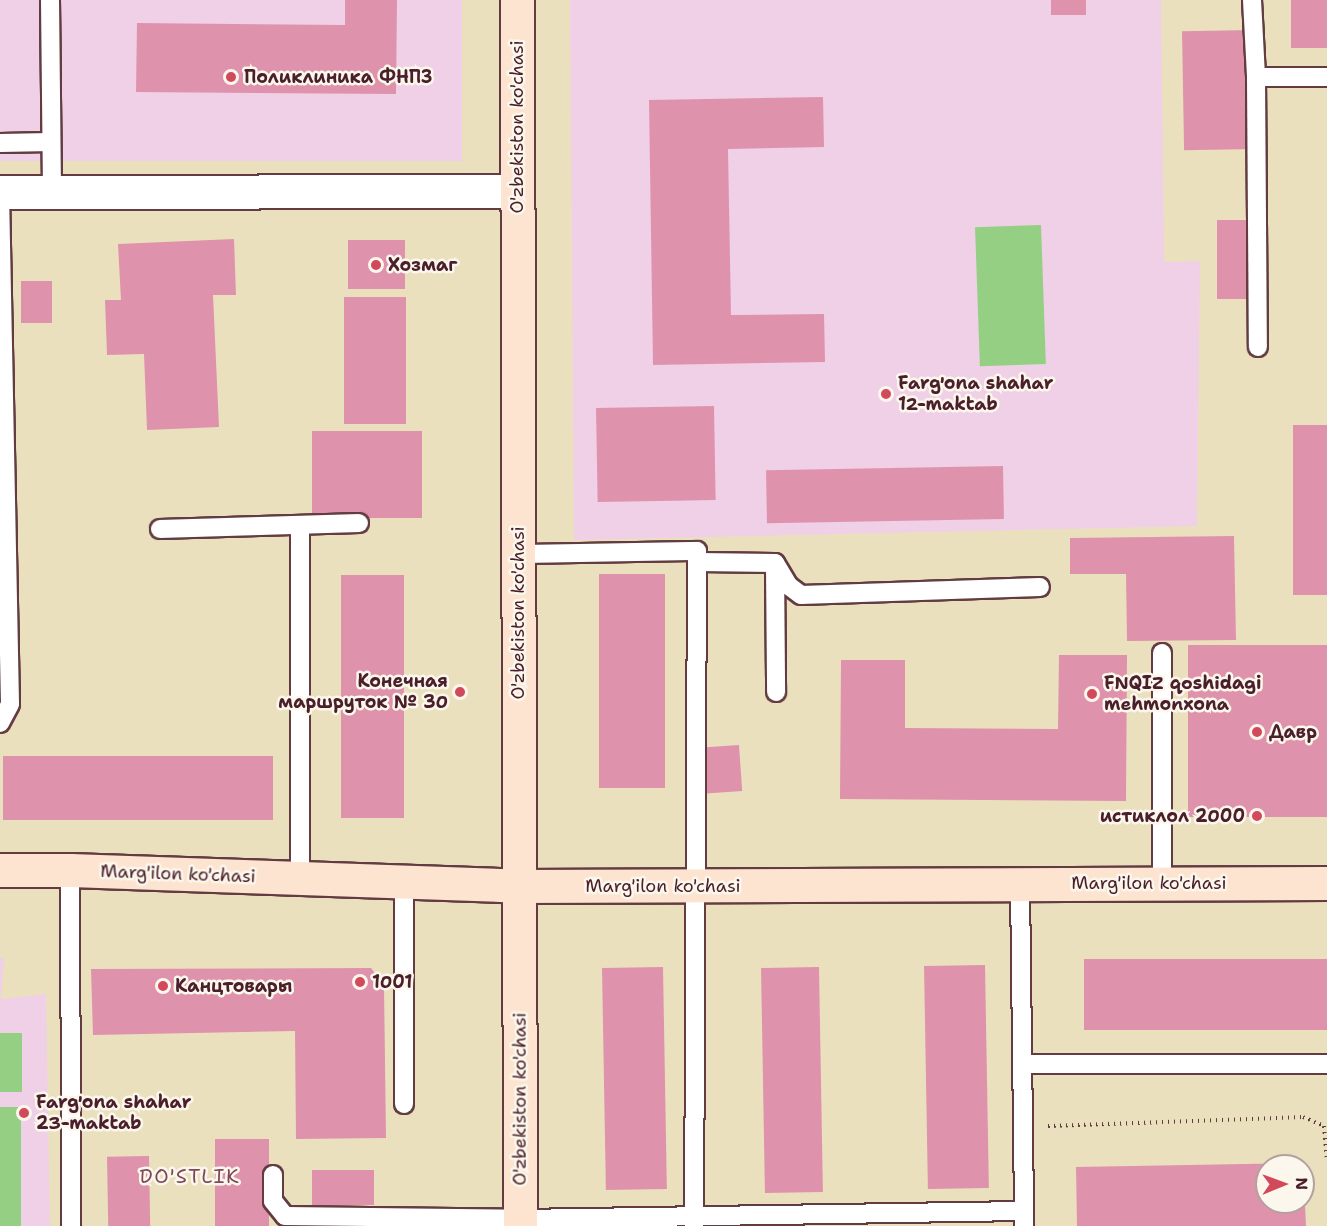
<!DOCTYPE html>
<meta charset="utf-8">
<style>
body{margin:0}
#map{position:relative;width:1327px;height:1226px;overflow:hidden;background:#ebe0be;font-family:"Shantell Sans",sans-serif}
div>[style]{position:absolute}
.built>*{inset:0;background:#efd0e6;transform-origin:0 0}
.green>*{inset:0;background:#94cf83;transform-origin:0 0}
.building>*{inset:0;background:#df92ab;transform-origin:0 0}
.path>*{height:4px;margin-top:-2px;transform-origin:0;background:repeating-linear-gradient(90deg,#623c41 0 1.5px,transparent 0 6px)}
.roads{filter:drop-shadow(2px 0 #623c41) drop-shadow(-2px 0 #623c41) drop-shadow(0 2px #623c41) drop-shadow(0 -2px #623c41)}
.lane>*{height:18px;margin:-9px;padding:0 9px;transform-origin:9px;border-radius:9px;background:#fff}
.street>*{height:33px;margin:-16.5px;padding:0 16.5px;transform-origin:16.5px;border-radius:16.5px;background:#fff}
.secondary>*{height:33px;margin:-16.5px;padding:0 16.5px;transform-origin:16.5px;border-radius:16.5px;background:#fde4d0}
.dots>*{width:16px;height:16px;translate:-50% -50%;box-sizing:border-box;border:3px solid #fbf7ec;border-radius:50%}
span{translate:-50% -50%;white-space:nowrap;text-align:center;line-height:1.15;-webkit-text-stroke:5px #fbf7ec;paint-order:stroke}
.poi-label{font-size:18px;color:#4a1f2b;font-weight:700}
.left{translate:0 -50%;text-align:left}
.right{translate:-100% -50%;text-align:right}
.street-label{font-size:18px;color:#4a1f2b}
.neighbourhood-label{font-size:20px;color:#7e4758;letter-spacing:1.5px}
.north{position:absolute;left:1255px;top:1154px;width:60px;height:60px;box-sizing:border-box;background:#fbf7ec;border:2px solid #b4a19f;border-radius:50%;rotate:89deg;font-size:16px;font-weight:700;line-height:24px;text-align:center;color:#4a1f2b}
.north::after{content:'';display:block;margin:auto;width:21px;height:27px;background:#d1495b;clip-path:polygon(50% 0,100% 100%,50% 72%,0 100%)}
</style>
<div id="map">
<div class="built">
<div style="left:0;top:0;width:462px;height:161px"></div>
<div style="clip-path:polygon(570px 0,1161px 0,1164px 262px,1200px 261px,1197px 526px,574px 540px)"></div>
<div style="clip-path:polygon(0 958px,4px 958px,1px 999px,46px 994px,50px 1226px,0 1226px)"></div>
</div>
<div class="green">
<div style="left:1041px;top:225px;width:139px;height:66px;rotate:88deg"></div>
<div style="left:0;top:1033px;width:22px;height:59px"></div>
<div style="left:0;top:1107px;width:21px;height:119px"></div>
</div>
<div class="building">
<div style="clip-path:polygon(345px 0,397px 0,396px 94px,136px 92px,137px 23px,345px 25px)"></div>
<div style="left:1051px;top:0;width:35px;height:15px"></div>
<div style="left:1291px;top:0;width:36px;height:48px"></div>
<div style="left:1253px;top:30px;width:119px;height:71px;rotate:89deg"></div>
<div style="clip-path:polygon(823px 97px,824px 147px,728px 149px,731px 315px,824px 314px,825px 362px,653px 365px,649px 100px)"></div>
<div style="left:1217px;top:220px;width:31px;height:79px"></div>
<div style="clip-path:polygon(234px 239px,236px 295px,213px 295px,219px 427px,147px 430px,144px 354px,107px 355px,105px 300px,121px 300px,118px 244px)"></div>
<div style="left:348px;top:240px;width:57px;height:49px"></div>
<div style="left:21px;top:281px;width:31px;height:42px"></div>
<div style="left:344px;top:297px;width:62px;height:127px"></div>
<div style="left:714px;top:406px;width:94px;height:118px;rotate:89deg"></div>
<div style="left:1293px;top:425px;width:34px;height:170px"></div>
<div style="left:422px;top:431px;width:87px;height:110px;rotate:90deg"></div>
<div style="left:1003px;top:466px;width:53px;height:237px;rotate:89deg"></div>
<div style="clip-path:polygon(1234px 536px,1236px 640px,1127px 641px,1126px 574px,1070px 574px,1070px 538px)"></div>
<div style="left:599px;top:574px;width:66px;height:214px"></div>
<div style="left:341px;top:575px;width:63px;height:243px"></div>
<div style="left:1327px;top:645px;width:172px;height:139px;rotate:90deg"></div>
<div style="clip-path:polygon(1059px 655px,1127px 655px,1126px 801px,840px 799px,841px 660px,905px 660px,905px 728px,1058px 729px)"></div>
<div style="left:739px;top:745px;width:46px;height:40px;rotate:86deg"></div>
<div style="left:3px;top:756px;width:270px;height:64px"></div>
<div style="left:1327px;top:959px;width:71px;height:243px;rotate:90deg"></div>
<div style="left:985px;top:965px;width:223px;height:61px;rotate:89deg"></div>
<div style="left:663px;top:967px;width:222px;height:61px;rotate:89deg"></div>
<div style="left:819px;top:967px;width:225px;height:58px;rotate:89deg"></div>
<div style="clip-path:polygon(371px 968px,384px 985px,386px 1138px,296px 1139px,295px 1031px,93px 1035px,91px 969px)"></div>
<div style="left:215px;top:1139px;width:54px;height:87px"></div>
<div style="left:149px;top:1156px;width:70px;height:42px;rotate:89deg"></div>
<div style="clip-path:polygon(evenodd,1303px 1163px,1306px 1226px,1077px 1226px,1076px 1167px,1303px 1163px,1267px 1166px,1303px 1166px,1303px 1202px,1267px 1202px,1267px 1166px)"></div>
<div style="left:374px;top:1170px;width:35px;height:62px;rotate:90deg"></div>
</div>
<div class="path">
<div style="left:1048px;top:1126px;width:255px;rotate:-2deg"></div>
<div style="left:1303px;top:1117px;width:23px;rotate:23deg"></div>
<div style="left:1324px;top:1126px;width:36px;rotate:85deg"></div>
</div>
<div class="roads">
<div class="lane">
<div style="left:50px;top:0;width:191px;rotate:89.4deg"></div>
<div style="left:1252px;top:0;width:77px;rotate:87deg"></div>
<div style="left:1256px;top:77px;width:71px"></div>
<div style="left:1256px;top:77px;width:270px;rotate:89.6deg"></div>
<div style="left:0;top:143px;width:51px;rotate:-1.1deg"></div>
<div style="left:160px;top:529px;width:199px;rotate:-1.7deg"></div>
<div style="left:518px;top:554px;width:179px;rotate:-1deg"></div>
<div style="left:697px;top:551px;width:675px;rotate:90.25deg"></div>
<div style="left:698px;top:562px;width:77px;rotate:0.7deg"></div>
<div style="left:775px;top:563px;width:27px;rotate:59deg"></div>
<div style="left:789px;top:586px;width:15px;rotate:37deg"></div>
<div style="left:801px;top:595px;width:239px;rotate:-1.9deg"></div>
<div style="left:775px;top:565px;width:127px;rotate:89.5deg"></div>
<div style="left:1162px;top:653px;width:230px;rotate:90deg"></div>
<div style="left:0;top:723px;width:21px;rotate:-62deg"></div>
<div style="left:10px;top:704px;width:512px;rotate:-91.12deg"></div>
<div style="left:70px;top:870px;width:356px;rotate:89.8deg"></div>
<div style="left:300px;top:878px;width:352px;rotate:-90deg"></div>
<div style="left:404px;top:882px;width:222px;rotate:90deg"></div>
<div style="left:1020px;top:883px;width:343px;rotate:89.3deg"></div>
<div style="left:1022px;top:1064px;width:305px"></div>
<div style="left:273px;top:1175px;width:26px;rotate:90deg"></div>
<div style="left:273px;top:1201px;width:19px;rotate:51deg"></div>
<div style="left:285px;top:1216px;width:235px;rotate:0.7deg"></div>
<div style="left:520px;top:1219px;width:504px;rotate:-0.91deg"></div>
</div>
<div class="street">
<div style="left:0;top:192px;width:517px;rotate:-0.11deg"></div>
</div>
<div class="secondary">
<div style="left:517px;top:0;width:1226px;rotate:89.86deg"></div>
<div style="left:0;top:870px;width:70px"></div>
<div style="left:70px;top:870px;width:449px;rotate:2deg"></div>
<div style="left:519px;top:886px;width:808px;rotate:-0.21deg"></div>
</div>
</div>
<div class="dots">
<div style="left:231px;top:77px;background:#d1495b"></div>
<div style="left:376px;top:265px;background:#d1495b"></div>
<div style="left:886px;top:394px;background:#d1495b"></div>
<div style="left:460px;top:692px;background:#d1495b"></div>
<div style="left:1092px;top:694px;background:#d1495b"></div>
<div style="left:1257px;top:732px;background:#d1495b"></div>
<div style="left:1257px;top:816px;background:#d1495b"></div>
<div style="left:360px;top:982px;background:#d1495b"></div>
<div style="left:163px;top:986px;background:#d1495b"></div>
<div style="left:24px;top:1113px;background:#d1495b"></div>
</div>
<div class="poi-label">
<span class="left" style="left:244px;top:77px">Поликлиника ФНПЗ</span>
<span class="left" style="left:388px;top:265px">Хозмаг</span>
<span class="left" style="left:898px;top:394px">Farg'ona shahar<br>12-maktab</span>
<span class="right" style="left:448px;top:692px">Конечная<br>маршруток № 30</span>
<span class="left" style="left:1104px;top:694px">FNQIZ qoshidagi<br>mehmonxona</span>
<span class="left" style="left:1269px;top:732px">Давр</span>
<span class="right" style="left:1245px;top:816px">истиклол 2000</span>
<span class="left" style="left:372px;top:982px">1001</span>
<span class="left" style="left:175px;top:986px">Канцтовары</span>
<span class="left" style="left:36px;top:1113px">Farg'ona shahar<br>23-maktab</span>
</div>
<div class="street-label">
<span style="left:517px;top:127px;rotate:-90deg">O'zbekiston ko'chasi</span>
<span style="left:518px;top:613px;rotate:-90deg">O'zbekiston ko'chasi</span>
<span style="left:178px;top:874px;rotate:2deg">Marg'ilon ko'chasi</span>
<span style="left:1149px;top:883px">Marg'ilon ko'chasi</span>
<span style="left:663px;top:886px">Marg'ilon ko'chasi</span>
<span style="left:520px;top:1099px;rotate:-90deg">O'zbekiston ko'chasi</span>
</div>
<div class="neighbourhood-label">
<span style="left:190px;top:1176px">DO'STLIK</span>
</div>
<div class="north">N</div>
</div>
